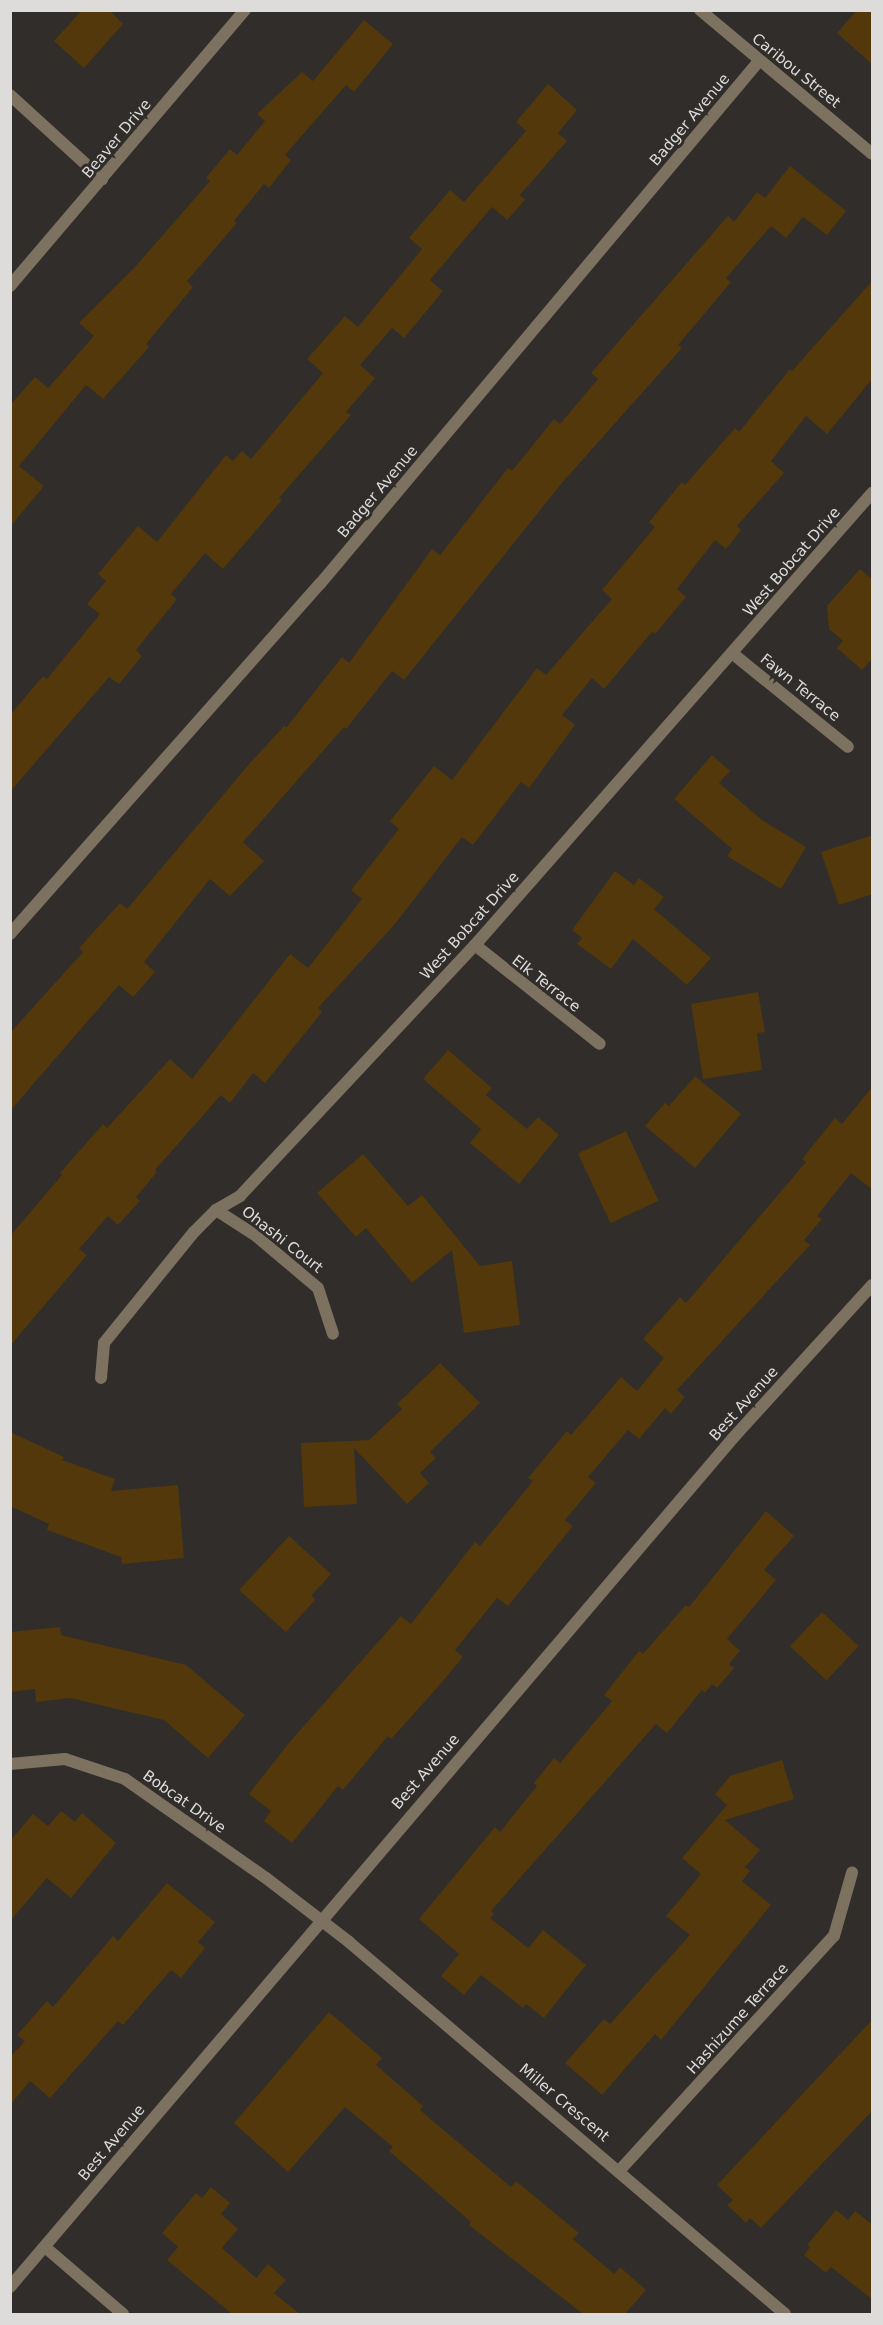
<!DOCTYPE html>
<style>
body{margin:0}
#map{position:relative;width:883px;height:2325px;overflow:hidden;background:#302d2a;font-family:"DejaVu Sans",sans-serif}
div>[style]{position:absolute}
.building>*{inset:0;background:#52380a;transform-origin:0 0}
.minor>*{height:12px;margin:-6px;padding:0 6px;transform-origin:6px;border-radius:6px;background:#7d715f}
span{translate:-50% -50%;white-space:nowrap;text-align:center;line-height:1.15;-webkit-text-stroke:6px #302d2a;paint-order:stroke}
.street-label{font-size:15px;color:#dddcda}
.frame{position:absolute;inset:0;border:12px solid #dddcda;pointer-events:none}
</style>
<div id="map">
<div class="building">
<div style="clip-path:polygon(82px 10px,109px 10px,123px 24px,84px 68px,54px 41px)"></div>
<div style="clip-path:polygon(857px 10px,873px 10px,873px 65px,837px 33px)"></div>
<div style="clip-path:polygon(364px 20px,393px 44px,354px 92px,346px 85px,285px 155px,291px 160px,269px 188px,264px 184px,234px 221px,237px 223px,187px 281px,193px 287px,146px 344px,149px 347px,103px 399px,86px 385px,19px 466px,44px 486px,10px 527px,10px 405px,35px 377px,48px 388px,94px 336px,79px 323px,135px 267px,210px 181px,206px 178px,230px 149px,237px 155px,265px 121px,257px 114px,302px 72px,313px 81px)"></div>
<div style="clip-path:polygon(548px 84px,577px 110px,558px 133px,567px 141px,520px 195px,525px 200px,507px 220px,492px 207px,430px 280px,443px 291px,404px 338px,392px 328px,360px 365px,375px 378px,346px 412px,351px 415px,279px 498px,282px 500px,223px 569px,205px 553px,171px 594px,177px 599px,136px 650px,142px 656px,119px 684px,109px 677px,10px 792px,10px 715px,43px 676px,47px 679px,100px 614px,87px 604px,106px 581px,98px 574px,138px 526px,157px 542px,226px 455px,233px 461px,242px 451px,251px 459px,323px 373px,307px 359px,345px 316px,358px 327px,422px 249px,409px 238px,450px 190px,464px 202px,526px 131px,516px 122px)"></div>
<div style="clip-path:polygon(790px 166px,846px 211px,827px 235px,803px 217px,786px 238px,771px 226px,726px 278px,731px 282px,678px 345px,682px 348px,561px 484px,404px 680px,392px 671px,346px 729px,344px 727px,243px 842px,264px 861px,230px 896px,210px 879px,144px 962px,155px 972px,133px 997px,119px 985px,10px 1111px,10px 1033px,83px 952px,79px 948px,120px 903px,127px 909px,250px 763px,284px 726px,286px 728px,342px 657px,349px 663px,432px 549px,440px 555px,508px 468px,512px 471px,554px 419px,560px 424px,598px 379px,591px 373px,728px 216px,734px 222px,757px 192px,765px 198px)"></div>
<div style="clip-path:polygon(873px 280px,873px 378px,827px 434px,806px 416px,771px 461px,784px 473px,737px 526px,741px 530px,726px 549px,715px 540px,677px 589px,686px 597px,655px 634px,652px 632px,604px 689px,592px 678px,562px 715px,575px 725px,529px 788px,521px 782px,473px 845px,462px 837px,395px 924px,318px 1008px,322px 1012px,265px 1083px,253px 1073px,230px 1103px,221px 1095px,155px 1170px,157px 1172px,136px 1197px,140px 1201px,118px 1225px,108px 1216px,79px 1249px,87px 1255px,10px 1346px,10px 1236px,62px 1175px,60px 1173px,103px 1124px,107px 1128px,170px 1059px,192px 1079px,290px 954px,308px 968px,362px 899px,351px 890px,399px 829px,390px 821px,434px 766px,452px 780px,537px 668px,546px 675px,612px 599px,602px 590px,655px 527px,649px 522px,682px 482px,685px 485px,735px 428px,739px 432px,790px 369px,792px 371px)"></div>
<div style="clip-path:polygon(860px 569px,873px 580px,873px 658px,862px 670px,837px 648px,843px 641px,829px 629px,827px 606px)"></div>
<div style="clip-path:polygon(712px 755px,730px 771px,719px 783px,762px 820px,806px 847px,781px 889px,727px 856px,732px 849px,674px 799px)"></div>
<div style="clip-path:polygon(873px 835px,873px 894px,839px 905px,821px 852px)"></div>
<div style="clip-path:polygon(615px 871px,634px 885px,639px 878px,664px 897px,654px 909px,711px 958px,687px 985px,633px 939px,611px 969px,577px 944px,582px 938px,572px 930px)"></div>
<div style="clip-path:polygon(758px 992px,765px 1032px,757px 1033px,762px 1070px,703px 1079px,691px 1004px)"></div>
<div style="clip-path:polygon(448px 1050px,492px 1088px,486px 1095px,527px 1129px,538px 1117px,559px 1135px,519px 1184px,470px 1143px,481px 1129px,423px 1079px)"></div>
<div style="clip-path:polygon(695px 1076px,741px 1114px,695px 1168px,645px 1126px,665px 1103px,669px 1106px)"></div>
<div style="clip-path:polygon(873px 1086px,873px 1190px,851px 1173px,817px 1216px,822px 1219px,804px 1240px,810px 1245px,677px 1390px,685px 1397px,671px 1414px,665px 1408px,639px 1439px,628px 1430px,588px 1477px,596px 1483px,565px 1520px,573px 1526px,508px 1606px,497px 1598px,455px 1650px,463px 1657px,438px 1687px,391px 1739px,388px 1736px,343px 1790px,338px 1786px,292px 1843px,264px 1821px,271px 1811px,249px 1794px,288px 1744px,401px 1616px,411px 1624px,475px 1542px,480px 1546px,533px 1481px,528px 1478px,567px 1431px,571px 1435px,621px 1377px,637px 1391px,664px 1358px,643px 1339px,680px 1297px,686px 1303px,806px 1162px,802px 1159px,835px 1118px,842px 1124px)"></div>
<div style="left:626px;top:1131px;width:77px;height:53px;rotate:65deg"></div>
<div style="clip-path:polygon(363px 1154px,408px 1206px,422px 1195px,480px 1266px,512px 1261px,520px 1325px,464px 1333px,452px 1250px,412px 1283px,366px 1228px,356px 1237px,317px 1193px)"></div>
<div style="clip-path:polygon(440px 1363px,480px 1403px,430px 1452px,436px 1458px,420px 1473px,429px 1483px,407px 1504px,354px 1448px,357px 1504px,304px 1507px,301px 1443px,369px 1440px,402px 1409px,397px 1404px)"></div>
<div style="clip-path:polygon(10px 1432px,64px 1457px,62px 1460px,115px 1479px,111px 1491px,178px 1485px,184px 1558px,122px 1564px,121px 1557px,47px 1530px,49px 1524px,10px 1506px)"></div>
<div style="clip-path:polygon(766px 1511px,794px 1536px,764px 1570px,776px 1580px,727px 1639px,740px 1651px,729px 1664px,734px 1668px,717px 1688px,712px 1684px,705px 1693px,702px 1690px,667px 1733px,656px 1724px,491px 1911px,494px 1914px,490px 1918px,528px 1948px,543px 1930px,586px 1965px,544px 2018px,526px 2004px,523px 2008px,481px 1975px,464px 1995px,441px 1976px,459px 1954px,419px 1919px,495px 1827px,500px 1832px,537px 1786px,534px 1783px,554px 1758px,560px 1763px,612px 1701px,604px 1695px,639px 1651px,643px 1654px,686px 1605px,689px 1607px)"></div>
<div style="clip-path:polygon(289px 1536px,331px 1574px,312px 1595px,315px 1600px,286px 1632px,239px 1590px)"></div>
<div style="left:822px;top:1612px;width:50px;height:47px;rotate:43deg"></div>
<div style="clip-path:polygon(60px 1627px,61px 1635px,186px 1665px,245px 1715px,208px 1758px,164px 1720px,70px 1698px,36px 1702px,35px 1689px,10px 1692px,10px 1632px)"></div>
<div style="clip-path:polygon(782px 1760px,794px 1799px,725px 1820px,760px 1850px,745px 1867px,750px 1871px,742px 1881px,771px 1905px,661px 2040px,655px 2034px,602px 2095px,565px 2063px,604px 2019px,610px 2024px,690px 1935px,666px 1916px,701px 1874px,682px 1858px,727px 1805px,715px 1794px,730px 1776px)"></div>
<div style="clip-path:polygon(61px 1811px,75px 1822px,82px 1813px,116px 1843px,71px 1898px,47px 1878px,10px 1921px,10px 1841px,33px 1814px,48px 1826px)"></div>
<div style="clip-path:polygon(167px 1883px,215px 1922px,198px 1942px,205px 1948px,181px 1978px,171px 1970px,123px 2025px,118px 2021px,50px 2098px,30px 2081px,10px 2105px,10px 2057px,25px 2041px,17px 2035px,47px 2001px,53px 2007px,113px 1936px,118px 1941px)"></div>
<div style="clip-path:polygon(329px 2012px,382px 2058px,376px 2065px,423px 2106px,420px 2110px,511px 2187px,516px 2181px,579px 2233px,573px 2239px,614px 2274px,620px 2267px,646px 2290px,625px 2314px,583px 2314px,469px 2225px,471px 2222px,389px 2151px,393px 2147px,345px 2107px,288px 2172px,234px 2123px)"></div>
<div style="clip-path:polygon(873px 2019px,873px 2110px,761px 2228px,750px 2218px,746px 2223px,727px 2205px,733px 2200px,717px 2185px)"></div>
<div style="clip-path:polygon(211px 2187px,230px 2203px,221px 2214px,238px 2229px,222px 2248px,256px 2278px,268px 2264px,286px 2280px,274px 2293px,300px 2314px,232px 2314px,167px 2260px,178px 2247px,162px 2233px,196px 2193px,202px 2198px)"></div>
<div style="clip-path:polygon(836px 2210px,848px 2220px,855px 2211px,873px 2225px,873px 2300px,831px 2267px,826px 2273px,804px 2255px,810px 2247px,807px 2245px)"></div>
</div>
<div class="minor">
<div style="left:700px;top:10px;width:224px;rotate:39.9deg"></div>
<div style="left:10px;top:95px;width:125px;rotate:42.4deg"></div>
<div style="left:10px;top:286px;width:362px;rotate:-49.6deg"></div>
<div style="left:732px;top:653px;width:149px;rotate:39deg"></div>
<div style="left:10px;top:934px;width:468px;rotate:-48.5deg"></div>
<div style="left:320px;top:584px;width:683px;rotate:-49.99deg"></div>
<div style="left:475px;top:945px;width:159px;rotate:38.4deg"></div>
<div style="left:216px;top:1210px;width:46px;rotate:32.7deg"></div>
<div style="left:255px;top:1235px;width:82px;rotate:40.1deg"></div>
<div style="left:318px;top:1288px;width:48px;rotate:71.9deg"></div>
<div style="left:101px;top:1378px;width:35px;rotate:-85deg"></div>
<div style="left:104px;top:1343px;width:143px;rotate:-51deg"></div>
<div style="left:194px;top:1232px;width:31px;rotate:-45deg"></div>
<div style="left:216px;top:1210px;width:28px;rotate:-30deg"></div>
<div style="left:240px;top:1196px;width:344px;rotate:-46.9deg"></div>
<div style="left:475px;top:945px;width:602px;rotate:-48.71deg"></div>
<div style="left:10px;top:1764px;width:55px;rotate:-5.2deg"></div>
<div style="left:65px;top:1759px;width:63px;rotate:18.4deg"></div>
<div style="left:125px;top:1779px;width:172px;rotate:35.1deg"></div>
<div style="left:266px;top:1878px;width:105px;rotate:37.6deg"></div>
<div style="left:349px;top:1942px;width:573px;rotate:40.47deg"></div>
<div style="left:620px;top:2170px;width:317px;rotate:-47.6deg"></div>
<div style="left:834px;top:1936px;width:66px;rotate:-74.1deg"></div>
<div style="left:45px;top:2247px;width:103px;rotate:40.7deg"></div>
<div style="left:10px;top:2287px;width:1115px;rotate:-49.58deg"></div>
<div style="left:733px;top:1438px;width:207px;rotate:-47.7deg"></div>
</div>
<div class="street-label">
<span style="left:796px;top:71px;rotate:39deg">Caribou Street</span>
<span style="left:690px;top:120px;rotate:-50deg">Badger Avenue</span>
<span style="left:117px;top:139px;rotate:-50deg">Beaver Drive</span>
<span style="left:378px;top:492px;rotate:-50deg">Badger Avenue</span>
<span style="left:792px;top:562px;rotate:-49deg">West Bobcat Drive</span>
<span style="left:800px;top:688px;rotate:39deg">Fawn Terrace</span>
<span style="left:470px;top:926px;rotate:-48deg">West Bobcat Drive</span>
<span style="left:546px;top:984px;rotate:38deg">Elk Terrace</span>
<span style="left:282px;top:1240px;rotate:38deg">Ohashi Court</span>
<span style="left:744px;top:1404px;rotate:-48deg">Best Avenue</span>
<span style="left:426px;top:1772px;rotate:-49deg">Best Avenue</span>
<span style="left:184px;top:1802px;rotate:35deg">Bobcat Drive</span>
<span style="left:738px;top:2019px;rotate:-48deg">Hashizume Terrace</span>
<span style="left:564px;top:2103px;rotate:40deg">Miller Crescent</span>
<span style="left:112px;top:2143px;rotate:-50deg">Best Avenue</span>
</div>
<div class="frame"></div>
</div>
